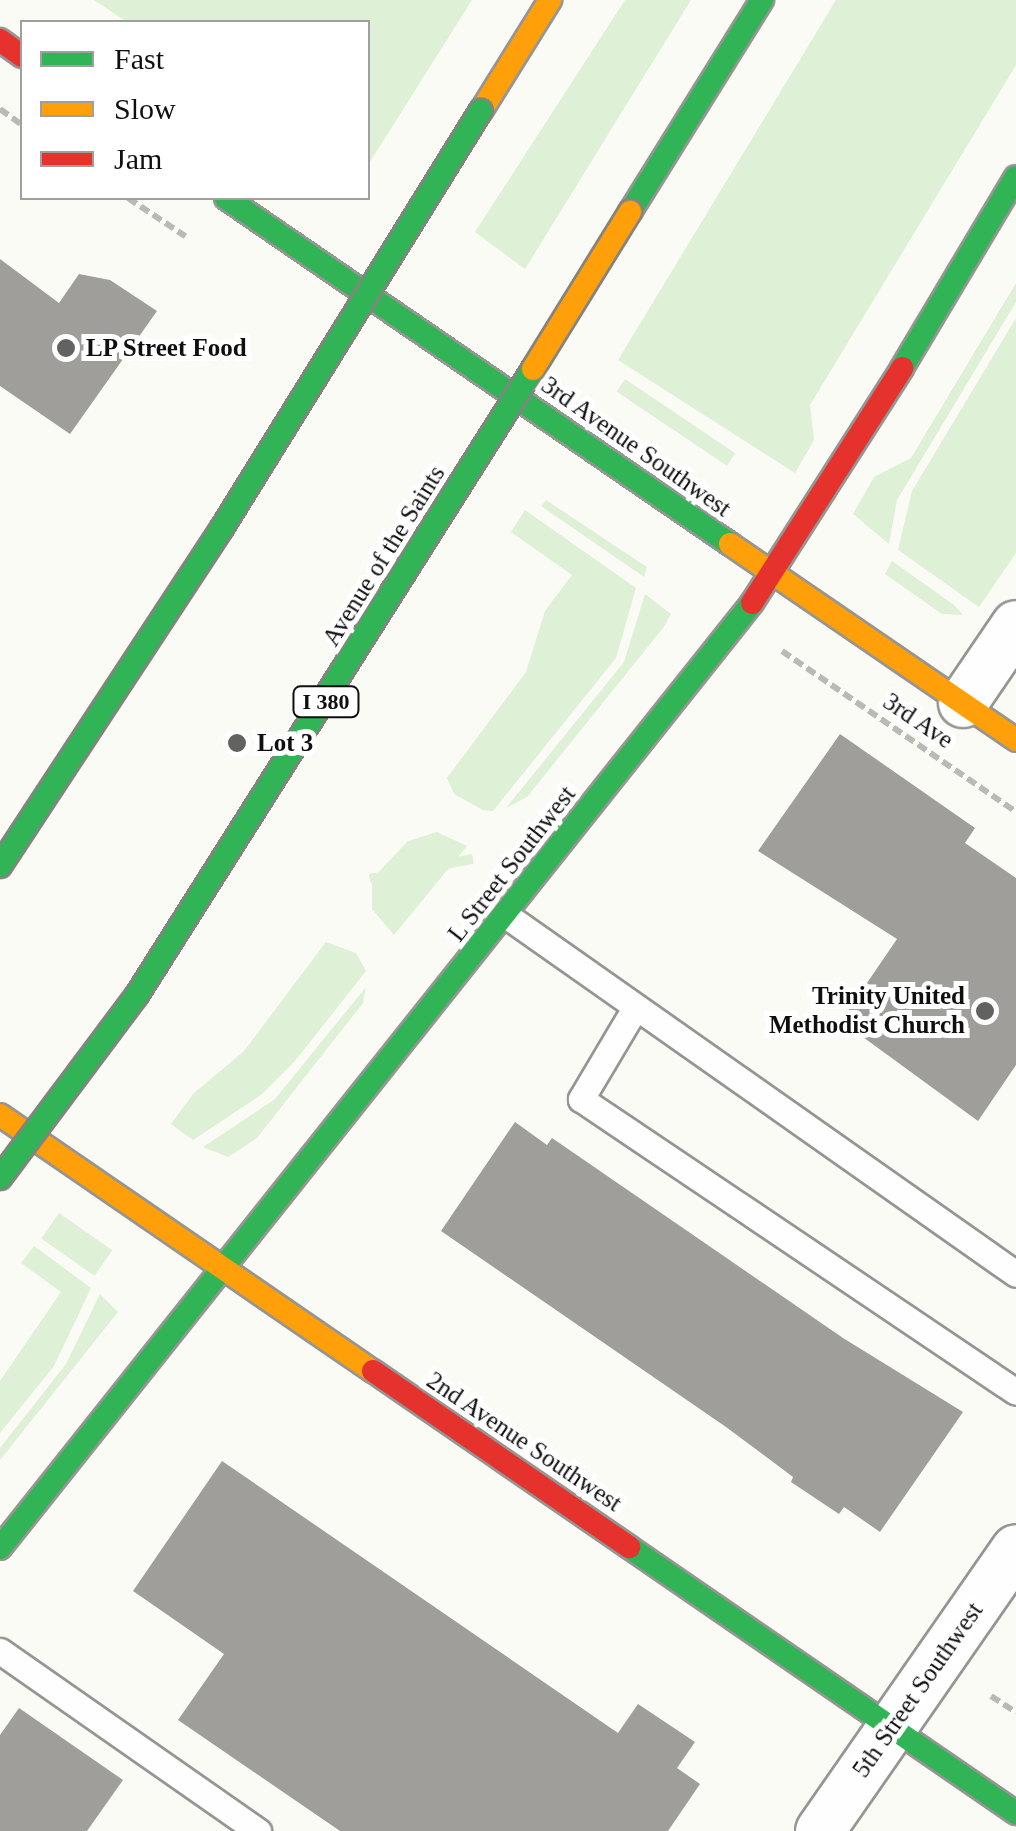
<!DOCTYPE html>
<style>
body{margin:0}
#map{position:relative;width:1016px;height:1831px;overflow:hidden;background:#fbfbf5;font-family:"Times New Roman",serif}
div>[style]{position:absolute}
.green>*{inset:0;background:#def0d6;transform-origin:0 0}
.building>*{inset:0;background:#9f9e9a}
.path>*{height:6px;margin-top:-3px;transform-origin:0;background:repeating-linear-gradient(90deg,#b9b9b8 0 10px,transparent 0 15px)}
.roads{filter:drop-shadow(2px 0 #959593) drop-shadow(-2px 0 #959593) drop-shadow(0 2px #959593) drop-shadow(0 -2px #959593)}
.lane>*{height:25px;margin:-12.5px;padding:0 12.5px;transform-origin:12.5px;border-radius:12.5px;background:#fefefe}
.street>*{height:48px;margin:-24px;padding:0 24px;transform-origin:24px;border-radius:24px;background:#fefefe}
.fast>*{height:22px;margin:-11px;padding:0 11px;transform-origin:11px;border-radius:11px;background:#30b455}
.slow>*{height:22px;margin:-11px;padding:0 11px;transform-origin:11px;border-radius:11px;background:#ff9f0a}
.jam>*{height:22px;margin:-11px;padding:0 11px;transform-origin:11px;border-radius:11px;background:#e5322d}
.bridges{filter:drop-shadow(2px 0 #838380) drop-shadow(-2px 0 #838380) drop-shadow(0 2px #838380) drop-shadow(0 -2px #838380)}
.fast-bridge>*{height:22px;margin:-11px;padding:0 11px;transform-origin:11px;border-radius:11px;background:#30b455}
.slow-bridge>*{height:22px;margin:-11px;padding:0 11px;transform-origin:11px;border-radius:11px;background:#ff9f0a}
.dots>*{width:28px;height:28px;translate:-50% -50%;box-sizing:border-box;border:5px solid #fff;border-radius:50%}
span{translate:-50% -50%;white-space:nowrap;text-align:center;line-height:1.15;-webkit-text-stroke:10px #fff;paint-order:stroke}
.shield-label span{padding:2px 8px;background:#fff;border:2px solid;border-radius:8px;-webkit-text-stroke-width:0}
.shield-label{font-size:22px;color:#0f0f0f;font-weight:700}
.poi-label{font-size:25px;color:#0f0f0f;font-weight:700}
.left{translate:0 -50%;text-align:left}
.right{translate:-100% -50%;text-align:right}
.street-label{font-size:25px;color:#0f0f0f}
.legend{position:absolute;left:20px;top:20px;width:350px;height:180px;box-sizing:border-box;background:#fff;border:2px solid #9f9f9f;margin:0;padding:12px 18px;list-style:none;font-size:30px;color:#0f0f0f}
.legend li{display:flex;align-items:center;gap:20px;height:50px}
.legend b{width:50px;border:2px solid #9f9f9f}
</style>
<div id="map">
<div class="green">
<div style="clip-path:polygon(94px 0,472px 0,368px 165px,368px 22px,127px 22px)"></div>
<div style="clip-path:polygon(625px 0,691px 0,525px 269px,475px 232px)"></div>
<div style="clip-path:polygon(836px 0,1016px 0,1016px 65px,810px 405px,814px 440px,795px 473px,618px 360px)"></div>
<div style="clip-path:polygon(1016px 283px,1016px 302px,897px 500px,889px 544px,853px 514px,874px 477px,911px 458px)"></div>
<div style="clip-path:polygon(1016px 318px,1016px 553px,979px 607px,898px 550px,912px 491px)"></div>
<div style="left:625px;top:379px;width:133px;height:15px;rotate:34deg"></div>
<div style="clip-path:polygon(546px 500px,647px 567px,644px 577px,541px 506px)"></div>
<div style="clip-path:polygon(525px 510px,636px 588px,616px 658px,493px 811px,483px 810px,454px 794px,447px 778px,526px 672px,545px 611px,572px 575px,511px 532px)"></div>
<div style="clip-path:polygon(892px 561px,954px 605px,963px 615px,942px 614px,885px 574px)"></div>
<div style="clip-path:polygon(645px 594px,671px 614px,663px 628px,527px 797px,506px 808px,624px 662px)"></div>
<div style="clip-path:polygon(437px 832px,467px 846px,394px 935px,372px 909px,372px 879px,408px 841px)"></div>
<div style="left:472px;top:854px;width:10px;height:105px;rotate:79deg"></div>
<div style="clip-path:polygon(326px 942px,356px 953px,366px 971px,295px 1061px,261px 1095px,193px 1140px,171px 1124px,193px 1094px,244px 1051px)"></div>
<div style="clip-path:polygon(366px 987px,363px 1003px,257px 1138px,228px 1157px,203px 1147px,275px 1099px)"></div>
<div style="left:59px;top:1213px;width:65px;height:31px;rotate:35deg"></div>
<div style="clip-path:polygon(34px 1246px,91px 1288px,54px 1366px,0 1433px,0 1381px,61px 1292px,21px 1263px)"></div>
<div style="clip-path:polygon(100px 1294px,118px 1312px,0 1460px,0 1448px,66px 1364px)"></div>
</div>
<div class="building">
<div style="clip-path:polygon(0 259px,59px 303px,79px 274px,110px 280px,157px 311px,70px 434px,0 386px)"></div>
<div style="clip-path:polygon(840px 734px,975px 828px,965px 843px,1016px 878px,1016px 1065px,978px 1121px,841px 1021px,897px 939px,758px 851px)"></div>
<div style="clip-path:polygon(515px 1122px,547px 1145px,552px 1138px,843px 1338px,963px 1412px,880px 1532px,844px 1507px,839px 1514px,791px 1482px,793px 1477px,726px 1427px,441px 1231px)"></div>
<div style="clip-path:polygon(222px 1461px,618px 1733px,638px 1704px,695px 1742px,677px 1768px,700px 1784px,668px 1831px,340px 1831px,178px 1720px,224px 1654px,133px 1591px)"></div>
<div style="clip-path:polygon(19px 1708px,123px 1780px,87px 1831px,0 1831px,0 1735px)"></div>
</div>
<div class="path">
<div style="left:0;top:109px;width:27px;rotate:36deg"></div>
<div style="left:128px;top:198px;width:69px;rotate:33.7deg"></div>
<div style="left:782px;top:651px;width:284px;rotate:34.5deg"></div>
<div style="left:991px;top:1696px;width:30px;rotate:33deg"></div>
</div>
<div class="roads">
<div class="lane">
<div style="left:507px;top:916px;width:622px;rotate:35.12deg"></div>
<div style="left:635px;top:1008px;width:106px;rotate:120.7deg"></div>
<div style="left:581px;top:1099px;width:524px;rotate:33.96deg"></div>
<div style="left:0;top:1651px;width:315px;rotate:34.9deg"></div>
</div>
<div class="street">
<div style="left:963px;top:703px;width:94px;rotate:-55.8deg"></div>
<div style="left:820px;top:1831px;width:343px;rotate:-55.2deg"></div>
</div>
<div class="fast">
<div style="left:226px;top:198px;width:611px;rotate:34.47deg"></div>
<div style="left:630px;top:212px;width:250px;rotate:-58.1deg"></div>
<div style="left:902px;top:368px;width:222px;rotate:-59.2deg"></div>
<div style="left:629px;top:1547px;width:470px;rotate:34.5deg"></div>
<div style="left:0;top:1548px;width:1208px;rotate:-51.49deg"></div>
</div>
<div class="slow">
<div style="left:481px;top:111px;width:131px;rotate:-58.1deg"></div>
<div style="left:730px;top:544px;width:347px;rotate:34.4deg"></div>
<div style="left:0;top:1115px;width:452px;rotate:34.5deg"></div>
</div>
<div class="jam">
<div style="left:0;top:40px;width:27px;rotate:36deg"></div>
<div style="left:752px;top:603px;width:279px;rotate:-57.4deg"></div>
<div style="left:373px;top:1371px;width:311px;rotate:34.5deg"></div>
</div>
</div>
<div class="bridges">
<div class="fast-bridge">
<div style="left:0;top:866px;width:404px;rotate:-56.7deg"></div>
<div style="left:222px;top:528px;width:491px;rotate:-58.2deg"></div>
<div style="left:0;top:1178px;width:229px;rotate:-53.2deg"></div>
<div style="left:137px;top:995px;width:741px;rotate:-57.68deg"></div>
</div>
<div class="slow-bridge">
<div style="left:533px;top:369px;width:185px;rotate:-58.3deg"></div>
</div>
</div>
<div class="dots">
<div style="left:66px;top:348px;background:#626260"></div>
<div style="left:237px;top:743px;background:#626260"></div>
<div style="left:985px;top:1011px;background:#626260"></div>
</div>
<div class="shield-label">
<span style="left:326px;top:702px">I 380</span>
</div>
<div class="poi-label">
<span class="left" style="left:86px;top:348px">LP Street Food</span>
<span class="left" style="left:257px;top:743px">Lot 3</span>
<span class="right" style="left:965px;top:1011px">Trinity United<br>Methodist Church</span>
</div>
<div class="street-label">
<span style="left:636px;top:447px;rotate:35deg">3rd Avenue Southwest</span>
<span style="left:384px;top:556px;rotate:-58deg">Avenue of the Saints</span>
<span style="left:918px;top:721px;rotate:34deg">3rd Ave</span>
<span style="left:512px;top:864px;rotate:-52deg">L Street Southwest</span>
<span style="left:524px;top:1442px;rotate:34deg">2nd Avenue Southwest</span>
<span style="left:918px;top:1690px;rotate:-55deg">5th Street Southwest</span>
</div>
<ul class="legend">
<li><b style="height:12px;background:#30b455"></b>Fast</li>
<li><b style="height:12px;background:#ff9f0a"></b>Slow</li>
<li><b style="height:12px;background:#e5322d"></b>Jam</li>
</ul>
</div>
